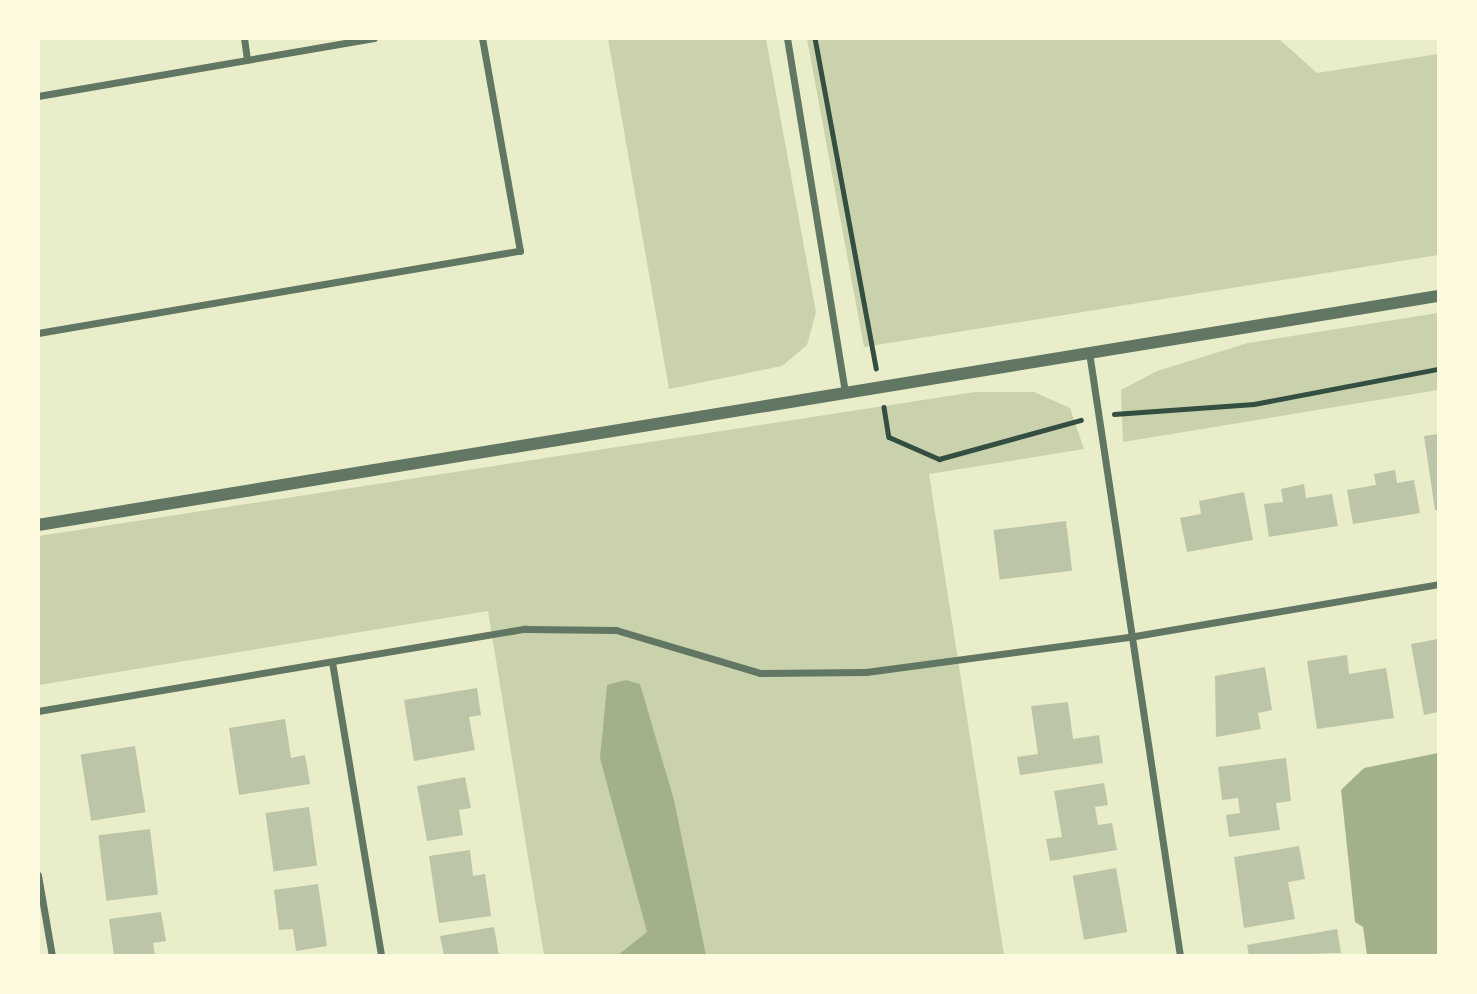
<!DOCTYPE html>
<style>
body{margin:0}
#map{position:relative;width:1477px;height:994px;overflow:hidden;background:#e9edc9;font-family:Raleway,sans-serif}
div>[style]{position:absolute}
.green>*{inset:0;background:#cad2ad}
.water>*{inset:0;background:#a3b18a}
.building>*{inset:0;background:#bcc5a7;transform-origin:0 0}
.path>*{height:4.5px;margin:-2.25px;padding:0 2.25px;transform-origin:2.25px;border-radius:2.25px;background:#344e41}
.minor>*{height:7px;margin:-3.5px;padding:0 3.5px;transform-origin:3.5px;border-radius:3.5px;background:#617663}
.tertiary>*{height:12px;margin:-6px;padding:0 6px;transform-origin:6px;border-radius:6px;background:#617663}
span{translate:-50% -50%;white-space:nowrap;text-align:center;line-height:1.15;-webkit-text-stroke:7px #fefae0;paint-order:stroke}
.frame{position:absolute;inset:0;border:40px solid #fefae0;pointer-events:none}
</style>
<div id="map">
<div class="green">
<div style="clip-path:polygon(608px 39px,766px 39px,816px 312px,807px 345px,782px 366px,669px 389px)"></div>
<div style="clip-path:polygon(807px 39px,1279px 39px,1317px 73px,1438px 54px,1438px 255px,864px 347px)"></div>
<div style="clip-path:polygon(1438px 313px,1438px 390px,1123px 442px,1121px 390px,1157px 371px,1248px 343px)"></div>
<div style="clip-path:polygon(975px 392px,1034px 392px,1070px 408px,1084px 449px,929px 474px,1004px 955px,544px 955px,488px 611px,39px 685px,39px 536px)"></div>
</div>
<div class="water">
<div style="clip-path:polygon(626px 680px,640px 684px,674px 800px,706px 955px,618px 955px,647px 932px,600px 758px,607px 685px)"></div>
<div style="clip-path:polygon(1438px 753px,1438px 955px,1367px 955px,1363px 927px,1355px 922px,1341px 790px,1364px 768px)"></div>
</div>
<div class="building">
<div style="clip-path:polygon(1438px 434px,1438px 510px,1435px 510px,1424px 436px)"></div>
<div style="clip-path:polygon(1395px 470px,1397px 483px,1414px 480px,1420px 513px,1353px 524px,1347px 490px,1376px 485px,1374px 474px)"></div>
<div style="clip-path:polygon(1304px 484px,1306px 498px,1332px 494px,1338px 526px,1269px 537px,1264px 504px,1283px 502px,1281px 489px)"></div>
<div style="clip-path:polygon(1244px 492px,1253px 540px,1187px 552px,1180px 518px,1201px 514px,1199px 501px)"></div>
<div style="left:1066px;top:521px;width:50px;height:73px;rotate:83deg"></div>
<div style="clip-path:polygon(1438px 639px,1438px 712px,1424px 715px,1411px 644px)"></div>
<div style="clip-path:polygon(1347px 655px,1349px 674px,1386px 668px,1394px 718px,1317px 729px,1307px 661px)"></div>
<div style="clip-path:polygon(1265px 667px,1272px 710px,1258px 713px,1261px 729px,1216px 737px,1215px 676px)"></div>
<div style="clip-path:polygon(477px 688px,481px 715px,469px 717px,475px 750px,414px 761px,404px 700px)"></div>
<div style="clip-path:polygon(1068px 702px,1073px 739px,1099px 735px,1103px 763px,1020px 775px,1017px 757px,1038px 754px,1031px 706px)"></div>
<div style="clip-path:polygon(285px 719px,291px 758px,305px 755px,310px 784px,239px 795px,229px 728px)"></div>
<div style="left:135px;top:746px;width:67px;height:55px;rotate:81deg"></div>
<div style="clip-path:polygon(1286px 758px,1291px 801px,1276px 803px,1280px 830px,1229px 837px,1226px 815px,1240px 813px,1238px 798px,1222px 800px,1218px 767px)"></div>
<div style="clip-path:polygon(465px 777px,471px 808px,459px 810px,463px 835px,427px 841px,417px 786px)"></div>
<div style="clip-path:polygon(1104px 783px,1108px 805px,1095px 807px,1098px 825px,1112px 823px,1117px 850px,1050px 861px,1046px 839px,1062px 837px,1054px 791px)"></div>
<div style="left:309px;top:807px;width:59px;height:44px;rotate:82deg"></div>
<div style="left:150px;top:829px;width:66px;height:52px;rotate:83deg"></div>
<div style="clip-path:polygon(1299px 846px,1305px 879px,1288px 882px,1295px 919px,1244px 928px,1234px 857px)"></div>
<div style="clip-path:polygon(470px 850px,473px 876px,485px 874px,491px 916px,439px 923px,429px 856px)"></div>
<div style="left:1116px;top:868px;width:65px;height:44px;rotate:80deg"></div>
<div style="clip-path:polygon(318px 884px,327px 946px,296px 951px,293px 929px,279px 930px,274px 890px)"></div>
<div style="clip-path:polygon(161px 912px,166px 941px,153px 943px,155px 956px,114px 956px,109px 919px)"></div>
<div style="clip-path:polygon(494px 927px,499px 956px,444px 956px,440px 936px)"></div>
<div style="clip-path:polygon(1337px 929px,1341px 953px,1249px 956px,1247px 945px)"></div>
</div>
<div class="path">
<div style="left:815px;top:38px;width:336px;rotate:79.5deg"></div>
<div style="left:884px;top:407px;width:30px;rotate:81deg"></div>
<div style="left:889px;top:437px;width:55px;rotate:23.7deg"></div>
<div style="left:939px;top:459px;width:147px;rotate:-15.4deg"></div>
<div style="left:1114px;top:414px;width:140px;rotate:-4.1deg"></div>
<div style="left:1254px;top:404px;width:187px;rotate:-10.8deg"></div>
</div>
<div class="minor">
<div style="left:244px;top:38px;width:22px;rotate:82deg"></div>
<div style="left:787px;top:38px;width:359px;rotate:80.7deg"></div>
<div style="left:38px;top:96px;width:341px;rotate:-9.8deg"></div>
<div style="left:38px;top:333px;width:489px;rotate:-9.7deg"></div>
<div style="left:520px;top:251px;width:216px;rotate:-100.1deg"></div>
<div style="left:1089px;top:352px;width:611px;rotate:81.43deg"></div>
<div style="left:332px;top:662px;width:298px;rotate:80.5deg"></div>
<div style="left:38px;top:711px;width:494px;rotate:-9.6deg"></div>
<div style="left:525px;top:629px;width:91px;rotate:0.6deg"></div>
<div style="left:616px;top:630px;width:150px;rotate:16.6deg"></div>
<div style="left:760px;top:673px;width:106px;rotate:-0.5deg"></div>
<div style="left:866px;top:672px;width:265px;rotate:-7.6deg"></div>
<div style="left:1129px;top:637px;width:314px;rotate:-9.7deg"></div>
<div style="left:38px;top:875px;width:82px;rotate:80.2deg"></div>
</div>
<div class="tertiary">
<div style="left:38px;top:525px;width:1419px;rotate:-9.29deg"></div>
</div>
<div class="frame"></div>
</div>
